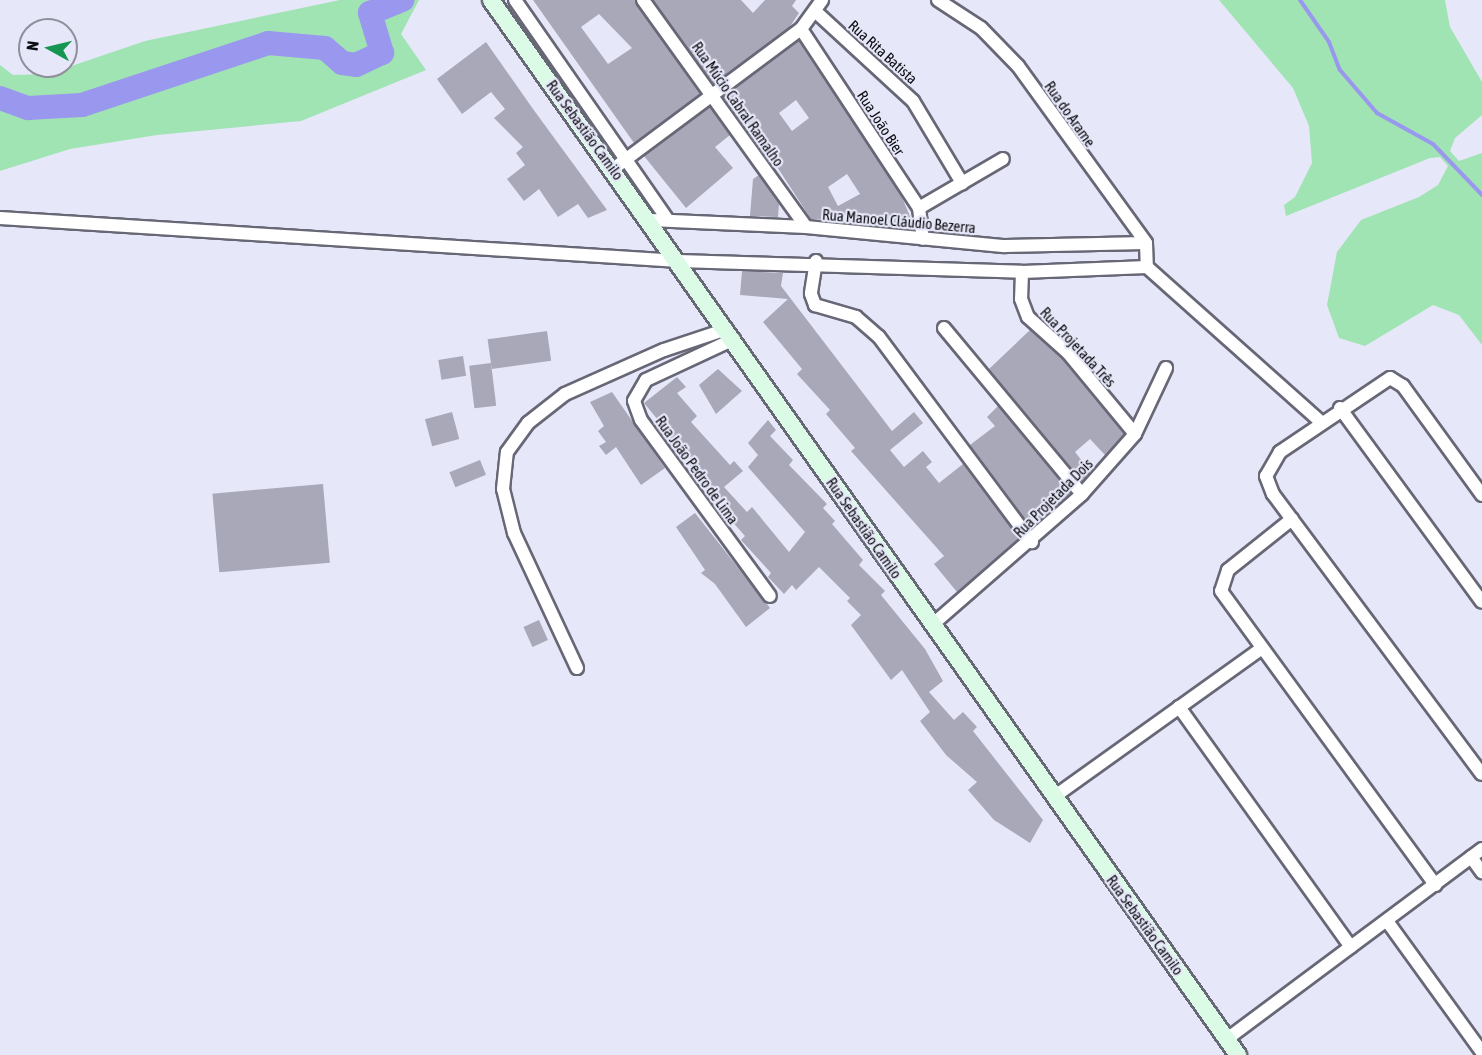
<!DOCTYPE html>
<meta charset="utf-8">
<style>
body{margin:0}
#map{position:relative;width:1482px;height:1055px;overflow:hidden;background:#e6e7f8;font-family:"Asap Condensed",sans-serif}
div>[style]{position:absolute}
.green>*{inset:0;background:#a0e4b4}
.stream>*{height:4px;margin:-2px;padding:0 2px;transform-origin:2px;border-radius:2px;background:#9a97ee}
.river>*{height:24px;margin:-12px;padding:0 12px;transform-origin:12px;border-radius:12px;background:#9a97ee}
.building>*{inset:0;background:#a8a8b8;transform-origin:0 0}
.roads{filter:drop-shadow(2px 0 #676776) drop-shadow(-2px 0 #676776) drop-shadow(0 2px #676776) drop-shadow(0 -2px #676776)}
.street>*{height:12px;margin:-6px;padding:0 6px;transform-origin:6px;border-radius:6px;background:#fff}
.secondary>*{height:16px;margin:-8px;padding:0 8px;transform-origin:8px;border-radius:8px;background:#dcfbe6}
span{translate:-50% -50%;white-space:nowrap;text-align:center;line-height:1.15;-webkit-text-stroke:4.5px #e6e7f8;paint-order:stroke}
.street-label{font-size:15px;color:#0c0c11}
.north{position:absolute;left:18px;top:18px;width:60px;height:60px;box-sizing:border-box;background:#e6e7f8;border:2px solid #8f8f9c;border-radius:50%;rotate:278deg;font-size:16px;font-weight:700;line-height:24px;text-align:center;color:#0c0c11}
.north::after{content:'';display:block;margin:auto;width:21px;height:27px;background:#179552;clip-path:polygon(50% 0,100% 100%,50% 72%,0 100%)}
</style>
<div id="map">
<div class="green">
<div style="clip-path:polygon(340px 0,419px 0,401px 34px,426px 70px,301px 121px,157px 135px,70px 149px,0 171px,0 65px,13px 75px,48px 74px,145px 41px)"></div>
<div style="clip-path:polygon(1219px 0,1445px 0,1450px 27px,1482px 82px,1482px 115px,1455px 138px,1450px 151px,1459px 161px,1482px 153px,1482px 345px,1459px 315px,1433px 305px,1365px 346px,1339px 338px,1327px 305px,1337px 252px,1361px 220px,1419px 197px,1438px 185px,1448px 166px,1440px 157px,1430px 158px,1286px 216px,1284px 205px,1295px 197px,1312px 163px,1309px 126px,1293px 88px)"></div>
</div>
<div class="stream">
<div style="left:1300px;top:0;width:51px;rotate:55.4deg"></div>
<div style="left:1329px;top:42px;width:30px;rotate:69deg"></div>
<div style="left:1340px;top:70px;width:57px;rotate:49.3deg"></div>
<div style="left:1377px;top:113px;width:64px;rotate:29deg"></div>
<div style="left:1433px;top:144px;width:71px;rotate:46.1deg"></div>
</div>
<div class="river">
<div style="left:0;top:98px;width:30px;rotate:20deg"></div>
<div style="left:28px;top:108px;width:54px;rotate:-3.2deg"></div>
<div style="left:82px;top:105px;width:196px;rotate:-18.4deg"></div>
<div style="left:268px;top:43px;width:57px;rotate:5deg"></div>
<div style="left:325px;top:48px;width:23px;rotate:41deg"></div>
<div style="left:342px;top:63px;width:14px;rotate:8deg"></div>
<div style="left:356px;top:65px;width:29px;rotate:-25deg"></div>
<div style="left:382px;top:53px;width:42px;rotate:-106.7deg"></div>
<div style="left:370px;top:13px;width:35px;rotate:-22deg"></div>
</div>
<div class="building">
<div style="clip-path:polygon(evenodd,533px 0,635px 0,700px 94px,634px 143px,533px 0,599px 14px,632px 48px,608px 64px,581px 27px,599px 14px)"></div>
<div style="clip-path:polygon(653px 0,741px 0,753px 13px,765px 0,796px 0,792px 6px,799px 13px,789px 28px,713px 84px)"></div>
<div style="clip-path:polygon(evenodd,799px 41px,901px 195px,912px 221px,891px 227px,878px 216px,862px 223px,811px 219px,755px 133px,723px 97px,799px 41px,796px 100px,809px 118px,792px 131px,779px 113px,796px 100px,799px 41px,847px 174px,860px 194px,838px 206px,828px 187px,847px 174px)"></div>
<div style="clip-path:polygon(486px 42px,533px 109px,607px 210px,588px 218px,578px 204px,558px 217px,539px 189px,524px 201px,507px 179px,525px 165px,516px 153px,523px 147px,494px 118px,505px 109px,491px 92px,462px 114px,437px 79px)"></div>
<div style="clip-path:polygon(710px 107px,730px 135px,715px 147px,733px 168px,686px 208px,644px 156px)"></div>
<div style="clip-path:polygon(759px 175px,779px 204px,778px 217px,750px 216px,753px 179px)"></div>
<div style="clip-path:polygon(742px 271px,783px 273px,781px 286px,892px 431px,914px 412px,923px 423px,890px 450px,904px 467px,923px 451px,932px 462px,926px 467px,939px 483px,963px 464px,1019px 538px,957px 592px,934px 564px,944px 556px,851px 451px,855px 448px,826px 414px,830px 410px,797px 374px,802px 369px,763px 322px,788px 299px,740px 295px)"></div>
<div style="clip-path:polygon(1030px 330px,1062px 359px,1124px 434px,1105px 455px,1090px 439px,1075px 452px,1091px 472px,1082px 481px,989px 369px)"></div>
<div style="left:547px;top:331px;width:30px;height:60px;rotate:82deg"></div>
<div style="left:463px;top:356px;width:20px;height:25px;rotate:81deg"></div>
<div style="left:491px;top:363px;width:43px;height:22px;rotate:83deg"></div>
<div style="clip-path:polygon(718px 369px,742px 391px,716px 414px,699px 385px)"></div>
<div style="clip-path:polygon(677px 377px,686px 387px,677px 393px,697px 416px,691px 422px,730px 465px,734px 461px,743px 471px,724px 487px,747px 512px,752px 507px,789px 552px,805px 532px,748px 467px,758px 455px,748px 443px,768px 420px,776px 430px,770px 436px,793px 460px,789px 465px,827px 504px,823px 508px,835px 521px,832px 524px,863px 560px,859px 565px,885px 591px,881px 595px,925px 649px,943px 681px,929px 692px,954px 720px,963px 712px,977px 727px,973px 731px,1043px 820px,1030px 843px,994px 820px,968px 790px,977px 782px,946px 755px,920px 721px,930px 712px,902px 670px,891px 680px,851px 625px,861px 615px,847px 601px,850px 598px,819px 567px,796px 590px,792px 585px,784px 594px,768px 577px,771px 573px,741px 540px,745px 536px,706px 492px,710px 488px,665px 438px,659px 430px,663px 426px,644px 403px)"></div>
<div style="clip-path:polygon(612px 392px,665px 468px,641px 485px,616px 447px,606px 455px,599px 446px,606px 442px,598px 431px,604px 426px,590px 402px)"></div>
<div style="clip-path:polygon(998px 406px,1070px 493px,1031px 527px,970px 445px,995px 426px,987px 417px)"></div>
<div style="left:452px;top:412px;width:28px;height:28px;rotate:75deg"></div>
<div style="left:480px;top:460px;width:16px;height:33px;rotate:68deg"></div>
<div style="left:323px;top:484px;width:79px;height:111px;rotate:85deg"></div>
<div style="clip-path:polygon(695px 513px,770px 608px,746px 627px,715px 584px,701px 573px,705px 570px,676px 527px)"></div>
<div style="left:539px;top:620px;width:22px;height:17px;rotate:66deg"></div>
</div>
<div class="roads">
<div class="street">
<div style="left:515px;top:0;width:268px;rotate:55.2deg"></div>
<div style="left:643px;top:0;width:279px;rotate:54.3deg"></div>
<div style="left:938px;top:0;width:51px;rotate:33.1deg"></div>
<div style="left:981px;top:28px;width:53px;rotate:45.8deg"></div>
<div style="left:1018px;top:66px;width:218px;rotate:54.1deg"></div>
<div style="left:1146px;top:243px;width:24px;rotate:88deg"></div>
<div style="left:815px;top:11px;width:133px;rotate:42.6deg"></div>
<div style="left:913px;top:101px;width:96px;rotate:59.1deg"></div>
<div style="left:801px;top:29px;width:214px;rotate:56.6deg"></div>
<div style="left:919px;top:208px;width:31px;rotate:83deg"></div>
<div style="left:613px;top:169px;width:234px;rotate:-36.7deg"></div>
<div style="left:801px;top:29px;width:36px;rotate:-54deg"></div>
<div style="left:919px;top:208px;width:97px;rotate:-30.3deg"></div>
<div style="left:0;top:218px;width:680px;rotate:3.62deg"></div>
<div style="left:679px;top:261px;width:343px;rotate:1.8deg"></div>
<div style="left:1022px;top:272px;width:125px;rotate:-2.3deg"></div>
<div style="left:1147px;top:267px;width:233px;rotate:41.7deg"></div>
<div style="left:650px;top:220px;width:156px;rotate:2.6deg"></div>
<div style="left:806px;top:227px;width:200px;rotate:5.5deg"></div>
<div style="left:1005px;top:246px;width:141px;rotate:-1.2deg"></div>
<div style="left:816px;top:261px;width:33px;rotate:99deg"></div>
<div style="left:811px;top:294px;width:12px;rotate:70deg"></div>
<div style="left:815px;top:305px;width:43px;rotate:16.3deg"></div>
<div style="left:856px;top:317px;width:30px;rotate:41deg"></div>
<div style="left:879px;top:337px;width:256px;rotate:53.3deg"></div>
<div style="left:1022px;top:272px;width:27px;rotate:92deg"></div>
<div style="left:1021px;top:299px;width:19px;rotate:69deg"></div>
<div style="left:1028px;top:317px;width:54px;rotate:42deg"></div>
<div style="left:1068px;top:353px;width:105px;rotate:50.4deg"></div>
<div style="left:944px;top:328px;width:216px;rotate:50.3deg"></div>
<div style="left:734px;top:339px;width:97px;rotate:155deg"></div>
<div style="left:646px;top:380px;width:24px;rotate:120deg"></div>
<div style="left:634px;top:401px;width:20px;rotate:70deg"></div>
<div style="left:641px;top:420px;width:218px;rotate:53.8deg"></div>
<div style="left:1340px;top:408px;width:240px;rotate:53.8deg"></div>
<div style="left:1482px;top:495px;width:135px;rotate:-125.9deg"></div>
<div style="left:1403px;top:386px;width:15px;rotate:-148deg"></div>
<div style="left:1390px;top:378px;width:133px;rotate:146.1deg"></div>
<div style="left:1280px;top:452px;width:28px;rotate:120deg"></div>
<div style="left:1266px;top:476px;width:19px;rotate:69deg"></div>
<div style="left:1273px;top:494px;width:349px;rotate:53.3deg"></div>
<div style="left:1292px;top:519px;width:82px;rotate:141.4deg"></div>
<div style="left:1228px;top:570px;width:22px;rotate:108deg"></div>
<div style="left:1221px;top:591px;width:364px;rotate:53.9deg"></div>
<div style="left:932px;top:625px;width:199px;rotate:-41.1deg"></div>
<div style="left:1082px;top:494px;width:80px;rotate:-48.5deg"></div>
<div style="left:1135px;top:434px;width:73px;rotate:-64.8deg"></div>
<div style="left:577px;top:668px;width:149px;rotate:-115deg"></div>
<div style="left:514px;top:533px;width:45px;rotate:-104deg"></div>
<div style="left:503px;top:489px;width:37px;rotate:-84deg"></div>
<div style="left:507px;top:452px;width:36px;rotate:-54deg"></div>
<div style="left:528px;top:423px;width:47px;rotate:-38.1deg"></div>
<div style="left:565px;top:394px;width:108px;rotate:-24deg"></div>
<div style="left:664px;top:350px;width:66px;rotate:-18.4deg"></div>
<div style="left:1179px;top:707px;width:295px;rotate:54.4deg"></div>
<div style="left:1054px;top:797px;width:254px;rotate:-35.6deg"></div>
<div style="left:1471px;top:857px;width:19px;rotate:54deg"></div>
<div style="left:1387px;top:921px;width:162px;rotate:54.1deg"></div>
<div style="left:1227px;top:1039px;width:318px;rotate:-36.7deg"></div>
</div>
<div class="secondary">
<div style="left:491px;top:0;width:1293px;rotate:54.7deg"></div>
</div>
</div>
<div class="street-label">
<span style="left:883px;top:52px;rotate:42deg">Rua Rita Batista</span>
<span style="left:738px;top:104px;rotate:55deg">Rua Múcio Cabral Ramalho</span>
<span style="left:1070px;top:114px;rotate:55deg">Rua do Arame</span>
<span style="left:881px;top:123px;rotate:57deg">Rua João Bier</span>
<span style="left:585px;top:130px;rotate:54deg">Rua Sebastião Camilo</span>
<span style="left:899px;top:221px;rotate:5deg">Rua Manoel Cláudio Bezerra</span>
<span style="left:1078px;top:347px;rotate:47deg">Rua Projetada Três</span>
<span style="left:697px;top:470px;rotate:54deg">Rua João Pedro de Lima</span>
<span style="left:1053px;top:498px;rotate:-45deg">Rua Projetada Dois</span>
<span style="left:864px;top:528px;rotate:55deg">Rua Sebastião Camilo</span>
<span style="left:1145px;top:925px;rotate:54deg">Rua Sebastião Camilo</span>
</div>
<div class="north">N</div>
</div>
